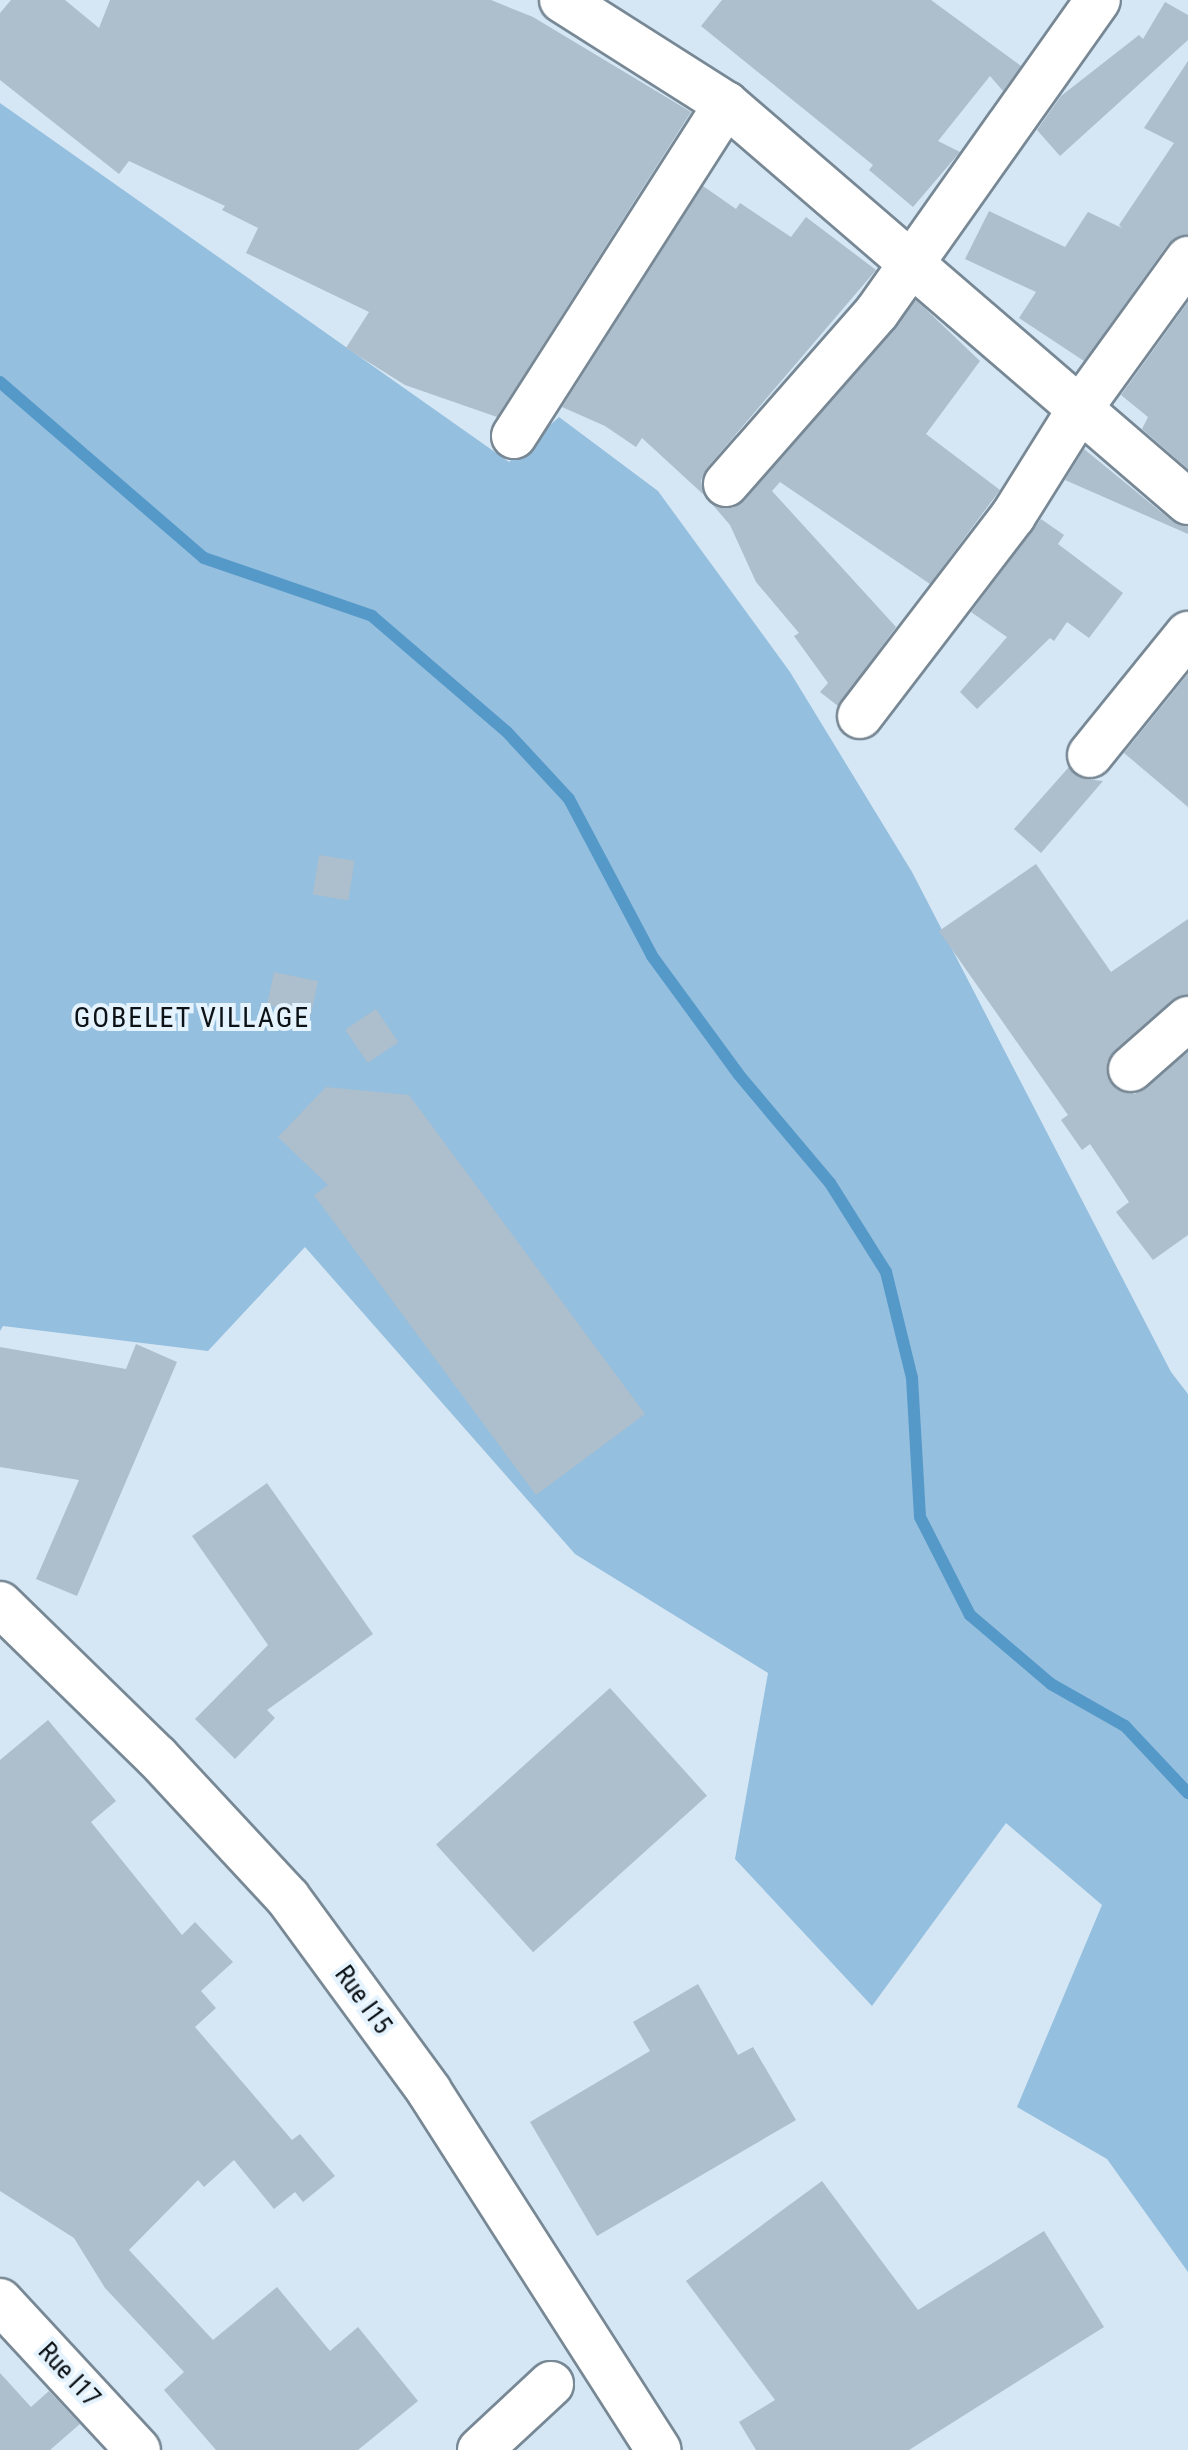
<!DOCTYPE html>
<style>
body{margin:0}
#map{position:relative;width:1188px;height:2450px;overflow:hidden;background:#d5e7f4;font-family:"Roboto Condensed",sans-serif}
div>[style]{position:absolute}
.green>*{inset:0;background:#95bfdf}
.stream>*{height:12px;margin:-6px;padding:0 6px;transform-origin:6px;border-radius:6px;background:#5599c9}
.building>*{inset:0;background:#adbecc;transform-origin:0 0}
.roads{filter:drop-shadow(2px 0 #788895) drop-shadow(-2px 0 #788895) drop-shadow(0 2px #788895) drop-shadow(0 -2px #788895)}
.minor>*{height:44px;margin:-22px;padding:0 22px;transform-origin:22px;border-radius:22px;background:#fff}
span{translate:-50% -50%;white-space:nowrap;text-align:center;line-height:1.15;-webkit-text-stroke:8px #e5f3fe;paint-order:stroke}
.street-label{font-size:26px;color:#0c1216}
.neighbourhood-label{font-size:28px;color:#0c1216;letter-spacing:2px}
</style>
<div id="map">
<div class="green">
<div style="clip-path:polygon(0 103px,509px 462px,559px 417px,658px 491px,790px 672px,912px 872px,1171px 1372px,1188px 1394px,1188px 2272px,1107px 2159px,1017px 2107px,1102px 1905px,1006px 1823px,872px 2006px,735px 1859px,768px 1673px,575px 1554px,305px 1247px,208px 1351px,3px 1326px,0 1331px)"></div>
</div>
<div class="stream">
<div style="left:0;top:382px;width:269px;rotate:40.8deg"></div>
<div style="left:204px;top:558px;width:178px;rotate:19deg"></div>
<div style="left:372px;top:616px;width:178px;rotate:40.7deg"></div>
<div style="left:507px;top:732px;width:91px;rotate:47.2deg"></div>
<div style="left:569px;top:799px;width:178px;rotate:62.1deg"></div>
<div style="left:652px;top:956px;width:147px;rotate:53.8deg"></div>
<div style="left:739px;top:1075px;width:141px;rotate:49.9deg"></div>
<div style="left:830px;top:1183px;width:105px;rotate:57.8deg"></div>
<div style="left:886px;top:1272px;width:109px;rotate:76.2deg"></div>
<div style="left:912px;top:1378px;width:139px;rotate:86.7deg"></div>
<div style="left:920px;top:1517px;width:110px;rotate:63deg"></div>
<div style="left:970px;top:1615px;width:106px;rotate:40.4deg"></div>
<div style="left:1051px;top:1684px;width:85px;rotate:29.6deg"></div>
<div style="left:1125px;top:1726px;width:92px;rotate:46.8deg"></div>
</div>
<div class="building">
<div style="clip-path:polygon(11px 0,65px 0,99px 28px,110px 0,491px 0,533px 17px,691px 112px,497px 417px,405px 385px,346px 348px,369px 312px,246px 253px,258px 228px,222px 210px,225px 206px,129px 161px,119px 174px,0 80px,0 13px)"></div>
<div style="clip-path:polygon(722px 0,931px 0,1021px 66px,1003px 91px,990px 76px,938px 141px,960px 152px,913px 207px,869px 170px,873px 165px,701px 26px)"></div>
<div style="clip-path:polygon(1165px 2px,1188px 15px,1188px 40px,1060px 156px,1037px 130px,1061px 96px,1139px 35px,1143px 39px)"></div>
<div style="clip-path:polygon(1188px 61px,1188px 234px,1168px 244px,1084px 361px,1019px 318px,1036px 292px,965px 259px,989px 211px,1065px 247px,1088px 212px,1122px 228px,1119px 225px,1174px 143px,1144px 128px)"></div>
<div style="clip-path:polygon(703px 186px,736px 209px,740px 203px,791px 237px,806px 217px,876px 270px,707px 468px,701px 480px,704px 495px,642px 438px,636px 447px,605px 426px,562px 407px)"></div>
<div style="clip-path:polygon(916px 300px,980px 361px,926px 434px,1000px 490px,930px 584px,780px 482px,772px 491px,896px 627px,838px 706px,820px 692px,828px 683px,794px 636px,799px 633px,756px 582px,730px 525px,712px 504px,733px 508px,745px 500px)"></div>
<div style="clip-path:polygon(1188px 302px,1188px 469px,1142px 429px,1148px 417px,1121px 395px)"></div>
<div style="clip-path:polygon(1084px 449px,1172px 521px,1188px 526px,1188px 534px,1065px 480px)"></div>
<div style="clip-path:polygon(1041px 519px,1064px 535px,1058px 544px,1123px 593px,1089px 638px,1067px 622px,1054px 641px,1050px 638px,977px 709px,960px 692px,1007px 637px,971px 612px)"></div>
<div style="clip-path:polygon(1188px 674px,1188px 807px,1124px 753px)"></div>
<div style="clip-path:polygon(1069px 767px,1085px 779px,1103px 781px,1041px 853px,1014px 829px)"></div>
<div style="left:319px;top:855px;width:36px;height:40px;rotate:9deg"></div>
<div style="clip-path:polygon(1036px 864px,1111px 972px,1188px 919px,1188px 995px,1172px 1000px,1107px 1062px,1112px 1085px,1135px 1094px,1188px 1052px,1188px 1235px,1153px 1260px,1116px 1212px,1129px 1202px,1090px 1144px,1082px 1150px,1061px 1120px,1068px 1115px,939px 931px)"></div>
<div style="left:274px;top:972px;width:45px;height:34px;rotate:12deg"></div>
<div style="left:376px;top:1009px;width:40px;height:37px;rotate:56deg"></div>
<div style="clip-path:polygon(326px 1087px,409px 1095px,645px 1414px,536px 1495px,314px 1195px,328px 1185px,278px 1137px)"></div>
<div style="clip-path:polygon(136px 1344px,177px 1362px,77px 1596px,36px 1579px,79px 1480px,0 1467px,0 1347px,126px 1369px)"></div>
<div style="clip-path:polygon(267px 1483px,373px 1634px,267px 1710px,275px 1718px,235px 1759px,195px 1719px,268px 1645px,192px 1536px)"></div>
<div style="left:610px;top:1688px;width:145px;height:234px;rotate:48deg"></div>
<div style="clip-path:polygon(48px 1720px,116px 1801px,91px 1822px,182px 1935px,195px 1922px,233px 1962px,201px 1991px,216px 2008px,195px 2027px,292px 2140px,300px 2134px,335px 2176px,303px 2202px,295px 2192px,274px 2209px,234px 2160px,204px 2187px,198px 2180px,129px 2250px,213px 2340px,277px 2287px,330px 2351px,358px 2327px,418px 2401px,358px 2450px,216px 2450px,164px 2390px,184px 2372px,105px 2288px,74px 2238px,0 2191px,0 1760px)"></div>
<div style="clip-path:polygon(698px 1984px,738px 2055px,753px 2047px,796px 2120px,597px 2236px,530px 2122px,650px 2051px,633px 2022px)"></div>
<div style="clip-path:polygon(822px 2181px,918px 2310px,1044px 2231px,1104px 2327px,909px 2450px,756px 2450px,739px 2422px,775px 2400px,686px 2281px)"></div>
<div style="clip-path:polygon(0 2373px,31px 2407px,49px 2391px,80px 2424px,50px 2450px,0 2450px)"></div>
</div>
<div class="roads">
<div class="minor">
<div style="left:562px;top:0;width:194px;rotate:32.4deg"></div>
<div style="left:726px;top:104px;width:610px;rotate:40.74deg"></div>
<div style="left:514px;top:436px;width:394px;rotate:-57.4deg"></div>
<div style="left:726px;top:484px;width:229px;rotate:-48.7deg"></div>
<div style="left:877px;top:312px;width:382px;rotate:-54.7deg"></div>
<div style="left:860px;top:716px;width:252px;rotate:-52.6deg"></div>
<div style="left:1013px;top:516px;width:128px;rotate:-58deg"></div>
<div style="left:1081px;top:407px;width:183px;rotate:-54.1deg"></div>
<div style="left:1090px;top:755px;width:156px;rotate:-51deg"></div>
<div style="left:1131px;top:1069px;width:76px;rotate:-41.3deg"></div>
<div style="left:0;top:1604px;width:219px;rotate:44.3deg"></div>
<div style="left:157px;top:1757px;width:192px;rotate:47.1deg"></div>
<div style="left:288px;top:1898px;width:239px;rotate:53.8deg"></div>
<div style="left:429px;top:2091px;width:426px;rotate:57.4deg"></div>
<div style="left:0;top:2301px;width:203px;rotate:47.2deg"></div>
<div style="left:480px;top:2450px;width:97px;rotate:-42.9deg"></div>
</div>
</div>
<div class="street-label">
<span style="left:363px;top:2000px;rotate:54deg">Rue I15</span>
<span style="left:69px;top:2375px;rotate:47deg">Rue I17</span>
</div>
<div class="neighbourhood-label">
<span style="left:192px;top:1018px">GOBELET VILLAGE</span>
</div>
</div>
